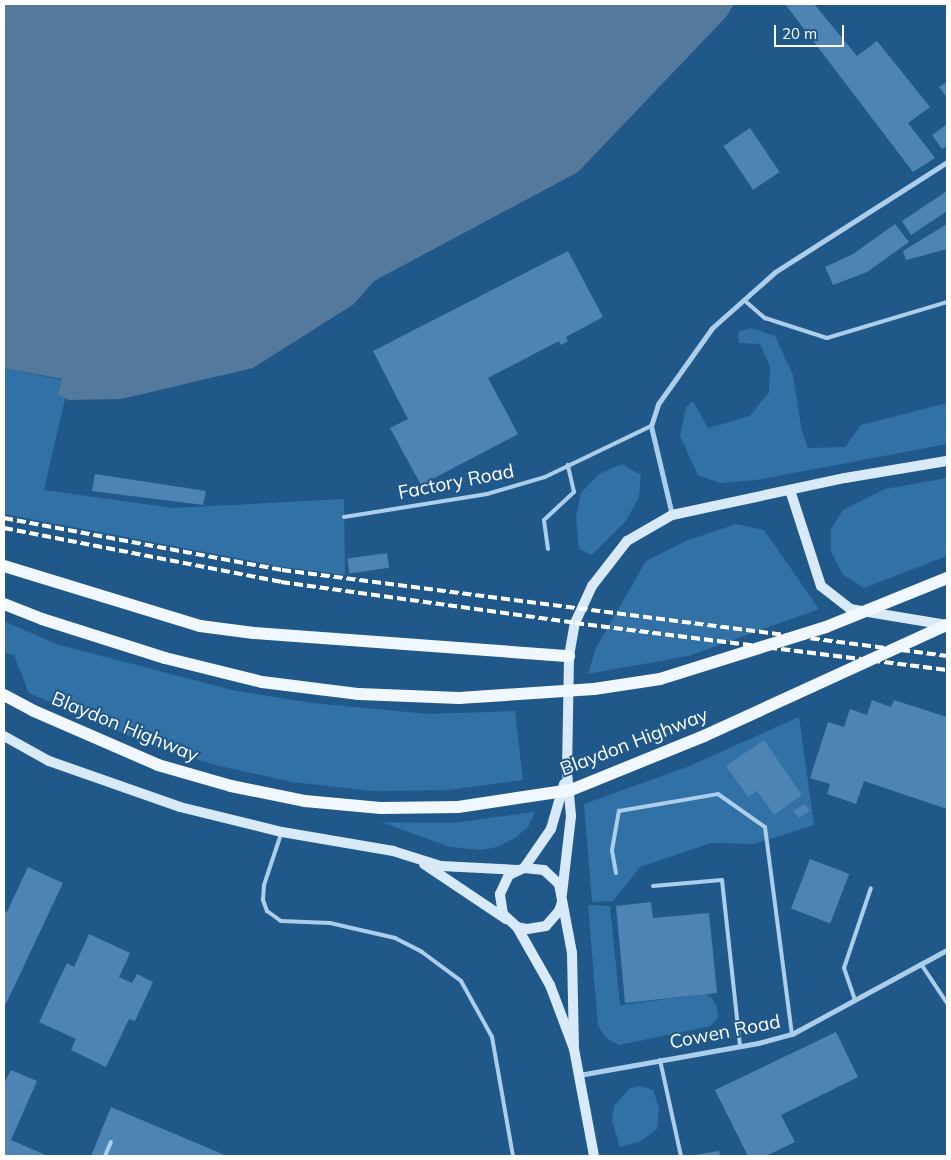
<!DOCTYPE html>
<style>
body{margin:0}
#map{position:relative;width:951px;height:1160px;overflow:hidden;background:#20588a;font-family:Mulish,sans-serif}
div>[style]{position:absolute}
.green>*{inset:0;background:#3171a5}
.water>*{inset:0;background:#537a9d}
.building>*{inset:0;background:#4d84b3;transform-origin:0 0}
.service>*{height:4px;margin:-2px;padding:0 2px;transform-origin:2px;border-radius:2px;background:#acceeb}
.minor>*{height:5px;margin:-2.5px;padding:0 2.5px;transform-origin:2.5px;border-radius:2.5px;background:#acceeb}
.secondary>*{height:10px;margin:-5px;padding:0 5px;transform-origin:5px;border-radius:5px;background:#d8e9f8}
.primary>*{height:12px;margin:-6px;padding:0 6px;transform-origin:6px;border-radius:6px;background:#f1f7fe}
.rail>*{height:4px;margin-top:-2px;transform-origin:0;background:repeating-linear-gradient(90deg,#fff 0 9px,transparent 0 13px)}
.primary-bridge>*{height:12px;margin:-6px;padding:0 6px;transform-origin:6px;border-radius:6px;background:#f1f7fe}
span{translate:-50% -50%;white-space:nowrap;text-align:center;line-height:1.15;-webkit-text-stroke:4px #20588a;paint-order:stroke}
.street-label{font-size:19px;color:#fff}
.frame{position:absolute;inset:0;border:5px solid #fff;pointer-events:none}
.scale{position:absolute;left:774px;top:25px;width:70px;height:22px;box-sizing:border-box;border:2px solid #fff;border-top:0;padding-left:6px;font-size:15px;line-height:18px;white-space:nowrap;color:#fff;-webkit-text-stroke:4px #20588a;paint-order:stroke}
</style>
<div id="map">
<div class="green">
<div style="clip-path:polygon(751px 328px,775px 336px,793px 375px,802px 432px,808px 448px,845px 447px,861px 425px,947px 403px,947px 444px,757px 480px,720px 483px,698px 475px,680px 436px,686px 407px,693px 401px,708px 428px,750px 416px,769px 392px,770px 366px,760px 344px,739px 343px,738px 332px)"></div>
<div style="clip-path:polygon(4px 368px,62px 380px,65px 399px,44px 490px,173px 508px,344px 499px,345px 575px,283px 567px,4px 514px)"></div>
<div style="clip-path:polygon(622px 464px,641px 475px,639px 497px,626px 521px,592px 555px,579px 549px,576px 517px,581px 493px,599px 474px)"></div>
<div style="clip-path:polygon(947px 478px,947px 556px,864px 588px,843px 575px,831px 551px,831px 529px,843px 510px,885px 489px)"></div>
<div style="clip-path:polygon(736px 524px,764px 530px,819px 609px,688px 656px,588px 674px,596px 648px,646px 561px,686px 541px)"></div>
<div style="clip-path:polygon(4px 621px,56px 644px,236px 691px,313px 703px,428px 714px,515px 711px,523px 780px,449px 790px,373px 791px,292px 782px,215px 765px,148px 744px,29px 693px,14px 655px,4px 653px)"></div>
<div style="clip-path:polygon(799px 717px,814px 825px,754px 844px,711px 843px,640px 867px,613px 901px,592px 902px,584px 804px,687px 767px)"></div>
<div style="clip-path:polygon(535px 812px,528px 827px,515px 838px,497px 847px,481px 850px,450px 847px,381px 822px,451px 823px)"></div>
<div style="clip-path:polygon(588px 905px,610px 906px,620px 1005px,706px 994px,713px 999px,717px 1008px,718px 1017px,711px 1026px,619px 1045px,606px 1038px,598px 1025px)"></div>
<div style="clip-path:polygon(640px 1086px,653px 1090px,659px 1108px,657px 1129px,641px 1141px,620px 1147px,612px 1121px,614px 1106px,629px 1089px)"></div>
</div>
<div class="water">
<div style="clip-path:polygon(4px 4px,734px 4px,726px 17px,578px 172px,374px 281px,354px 304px,253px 368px,121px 399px,69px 400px,58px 395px,62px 379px,4px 368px)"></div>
</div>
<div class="building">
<div style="clip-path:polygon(785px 4px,814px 4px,857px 56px,877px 41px,930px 107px,908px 123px,935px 158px,913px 172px)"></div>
<div style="clip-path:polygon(947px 82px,947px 98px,939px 87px)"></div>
<div style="clip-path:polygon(947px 124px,947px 146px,942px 149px,932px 135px)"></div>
<div style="left:750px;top:128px;width:53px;height:32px;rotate:56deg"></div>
<div style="clip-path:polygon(947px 191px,947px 211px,911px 235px,902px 221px)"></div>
<div style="clip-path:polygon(895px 224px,909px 242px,867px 272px,833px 285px,825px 267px,853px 254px)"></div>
<div style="clip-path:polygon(947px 224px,947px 249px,906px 260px,903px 251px)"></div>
<div style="clip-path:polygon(568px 251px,603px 317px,566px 337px,568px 341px,561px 345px,559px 341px,488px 378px,518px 434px,421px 485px,390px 428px,408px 419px,373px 351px)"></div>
<div style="clip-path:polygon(95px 474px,206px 491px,203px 505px,92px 491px)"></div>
<div style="left:387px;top:553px;width:15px;height:40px;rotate:82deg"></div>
<div style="clip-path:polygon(872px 700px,891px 707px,894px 700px,947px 717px,947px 809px,864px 781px,856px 804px,827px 794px,830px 784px,810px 778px,828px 722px,844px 727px,850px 709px,867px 715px)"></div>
<div style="clip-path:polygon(764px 740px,802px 795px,774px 815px,757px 791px,748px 797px,726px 766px)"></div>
<div style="clip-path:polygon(805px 804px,810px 811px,799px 818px,793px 811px)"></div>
<div style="left:810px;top:859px;width:42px;height:53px;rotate:21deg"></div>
<div style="clip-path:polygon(28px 867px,63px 883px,4px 1008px,4px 911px,7px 912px)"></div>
<div style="clip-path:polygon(651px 902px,653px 918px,709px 913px,717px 993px,625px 1003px,616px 906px)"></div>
<div style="clip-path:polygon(89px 934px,130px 953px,119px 977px,132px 983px,137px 974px,153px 982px,135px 1021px,129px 1019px,106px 1067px,71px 1050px,76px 1039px,39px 1022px,67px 963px,74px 967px)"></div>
<div style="clip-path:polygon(836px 1032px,858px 1077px,781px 1115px,795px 1142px,766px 1156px,748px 1156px,715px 1090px)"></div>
<div style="clip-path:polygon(11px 1070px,37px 1081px,11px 1140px,48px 1156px,4px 1156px,4px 1083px)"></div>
<div style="clip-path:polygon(111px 1107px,227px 1156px,91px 1156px)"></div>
<div style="clip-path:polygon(719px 1151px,720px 1156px,694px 1156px,694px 1155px)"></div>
</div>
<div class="service">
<div style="left:744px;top:300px;width:28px;rotate:41deg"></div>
<div style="left:765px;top:318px;width:65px;rotate:17.9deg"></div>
<div style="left:827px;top:338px;width:125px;rotate:-16.7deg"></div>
<div style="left:344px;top:517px;width:145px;rotate:-9.1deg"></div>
<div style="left:487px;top:494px;width:60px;rotate:-16.3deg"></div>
<div style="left:545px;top:477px;width:118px;rotate:-25.7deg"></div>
<div style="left:548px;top:549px;width:29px;rotate:-98deg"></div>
<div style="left:544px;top:520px;width:41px;rotate:-43deg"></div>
<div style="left:574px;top:492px;width:28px;rotate:-103deg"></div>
<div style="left:281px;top:834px;width:54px;rotate:108.4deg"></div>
<div style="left:264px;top:885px;width:15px;rotate:94deg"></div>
<div style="left:263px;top:900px;width:12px;rotate:70deg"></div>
<div style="left:267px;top:911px;width:17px;rotate:36deg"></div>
<div style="left:281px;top:921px;width:49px;rotate:2.3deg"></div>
<div style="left:330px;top:923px;width:67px;rotate:13deg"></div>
<div style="left:395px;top:938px;width:30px;rotate:27deg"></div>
<div style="left:422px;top:952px;width:49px;rotate:36.6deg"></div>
<div style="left:461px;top:981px;width:64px;rotate:61deg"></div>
<div style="left:492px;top:1037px;width:121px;rotate:80deg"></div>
<div style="left:616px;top:873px;width:23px;rotate:-100deg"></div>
<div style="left:612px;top:850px;width:40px;rotate:-80deg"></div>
<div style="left:619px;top:811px;width:100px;rotate:-9.7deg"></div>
<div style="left:718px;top:794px;width:57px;rotate:35.1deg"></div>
<div style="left:765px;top:827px;width:209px;rotate:82.6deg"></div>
<div style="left:653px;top:886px;width:69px;rotate:-5deg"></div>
<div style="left:722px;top:880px;width:167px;rotate:83.8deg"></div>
<div style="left:921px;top:964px;width:47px;rotate:56.3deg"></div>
<div style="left:855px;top:1000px;width:34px;rotate:-109deg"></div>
<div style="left:844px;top:968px;width:84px;rotate:-71.4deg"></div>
<div style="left:660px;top:1060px;width:98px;rotate:77.7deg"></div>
<div style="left:105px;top:1156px;width:15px;rotate:-67deg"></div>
</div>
<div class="minor">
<div style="left:672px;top:515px;width:91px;rotate:-103.3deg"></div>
<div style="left:651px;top:426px;width:23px;rotate:-72deg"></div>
<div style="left:658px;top:404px;width:93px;rotate:-54.6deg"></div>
<div style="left:712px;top:328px;width:84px;rotate:-41.6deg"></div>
<div style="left:775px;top:272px;width:204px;rotate:-32.6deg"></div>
<div style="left:579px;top:1075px;width:182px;rotate:-10.1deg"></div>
<div style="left:758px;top:1043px;width:35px;rotate:-15deg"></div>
<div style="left:792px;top:1034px;width:176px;rotate:-28.5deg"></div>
</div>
<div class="secondary">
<div style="left:790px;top:490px;width:101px;rotate:72.1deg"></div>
<div style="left:821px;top:586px;width:37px;rotate:38deg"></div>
<div style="left:850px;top:609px;width:98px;rotate:9.4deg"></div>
<div style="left:4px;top:736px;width:51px;rotate:29.1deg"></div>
<div style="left:49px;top:761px;width:139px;rotate:19.3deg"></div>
<div style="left:180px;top:807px;width:105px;rotate:13.8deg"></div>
<div style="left:282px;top:832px;width:113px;rotate:9.7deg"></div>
<div style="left:393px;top:851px;width:50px;rotate:17.4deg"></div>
<div style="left:441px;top:866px;width:77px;rotate:3deg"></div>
<div style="left:424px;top:864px;width:99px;rotate:33.9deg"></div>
<div style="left:524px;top:868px;width:47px;rotate:-55.3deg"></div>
<div style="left:551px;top:829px;width:47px;rotate:-73.9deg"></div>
<div style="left:562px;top:894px;width:79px;rotate:-83.4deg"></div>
<div style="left:571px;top:816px;width:44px;rotate:-95.2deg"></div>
<div style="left:567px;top:772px;width:116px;rotate:-89deg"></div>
<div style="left:569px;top:656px;width:34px;rotate:-80deg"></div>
<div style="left:575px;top:623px;width:41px;rotate:-65.3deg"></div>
<div style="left:592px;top:586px;width:57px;rotate:-52.1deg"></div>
<div style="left:627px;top:541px;width:52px;rotate:-30deg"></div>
<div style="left:672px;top:515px;width:177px;rotate:-12.1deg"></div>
<div style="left:845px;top:478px;width:103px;rotate:-9.5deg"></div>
<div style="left:562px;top:902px;width:9px;rotate:108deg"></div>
<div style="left:559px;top:911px;width:20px;rotate:131deg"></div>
<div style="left:546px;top:926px;width:19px;rotate:171deg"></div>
<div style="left:527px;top:929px;width:10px;rotate:-169deg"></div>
<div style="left:517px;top:927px;width:19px;rotate:-137deg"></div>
<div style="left:503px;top:914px;width:20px;rotate:-99deg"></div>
<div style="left:500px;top:894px;width:21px;rotate:-65deg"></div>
<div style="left:509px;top:875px;width:17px;rotate:-25deg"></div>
<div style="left:524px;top:868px;width:20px;rotate:6deg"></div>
<div style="left:544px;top:870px;width:21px;rotate:43deg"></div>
<div style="left:559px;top:884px;width:70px;rotate:79.3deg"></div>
<div style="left:572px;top:953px;width:96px;rotate:88.8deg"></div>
<div style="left:517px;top:927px;width:67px;rotate:60.4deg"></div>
<div style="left:550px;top:985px;width:68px;rotate:69.4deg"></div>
<div style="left:574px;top:1049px;width:109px;rotate:79.4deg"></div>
</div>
<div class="primary">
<div style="left:4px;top:566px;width:205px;rotate:17deg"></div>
<div style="left:200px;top:626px;width:54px;rotate:7.4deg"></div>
<div style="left:254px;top:633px;width:316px;rotate:4.2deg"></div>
<div style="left:4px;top:604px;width:41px;rotate:21.5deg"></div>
<div style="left:4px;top:695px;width:34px;rotate:28deg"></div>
</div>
<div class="rail">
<div style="left:4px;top:518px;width:283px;rotate:10.6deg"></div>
<div style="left:282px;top:570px;width:671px;rotate:7.37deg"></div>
<div style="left:4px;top:528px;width:282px;rotate:11deg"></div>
<div style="left:281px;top:582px;width:297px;rotate:7.9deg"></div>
<div style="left:575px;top:623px;width:375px;rotate:7.2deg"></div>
</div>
<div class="primary-bridge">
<div style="left:42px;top:619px;width:129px;rotate:17.6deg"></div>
<div style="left:165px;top:658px;width:100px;rotate:13.9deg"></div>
<div style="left:262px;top:682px;width:98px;rotate:7.1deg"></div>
<div style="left:359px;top:694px;width:100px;rotate:2.3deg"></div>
<div style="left:459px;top:698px;width:135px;rotate:-3.8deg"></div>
<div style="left:594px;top:689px;width:67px;rotate:-8.6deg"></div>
<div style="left:660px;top:679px;width:174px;rotate:-17.4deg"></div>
<div style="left:826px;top:627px;width:131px;rotate:-22deg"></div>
<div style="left:34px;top:711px;width:135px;rotate:23.5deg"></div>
<div style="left:158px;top:765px;width:76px;rotate:16deg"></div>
<div style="left:231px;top:786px;width:76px;rotate:11.5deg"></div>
<div style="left:305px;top:801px;width:76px;rotate:5.3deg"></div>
<div style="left:381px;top:808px;width:77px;rotate:-0.7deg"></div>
<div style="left:458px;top:807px;width:114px;rotate:-8.6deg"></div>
<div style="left:571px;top:790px;width:144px;rotate:-22.1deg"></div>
<div style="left:704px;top:736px;width:267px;rotate:-24.6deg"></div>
</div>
<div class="street-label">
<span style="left:456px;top:482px;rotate:-11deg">Factory Road</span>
<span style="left:125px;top:727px;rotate:22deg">Blaydon Highway</span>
<span style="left:634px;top:742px;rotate:-21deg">Blaydon Highway</span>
<span style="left:725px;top:1032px;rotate:-11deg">Cowen Road</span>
</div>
<div class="frame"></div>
<div class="scale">20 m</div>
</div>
